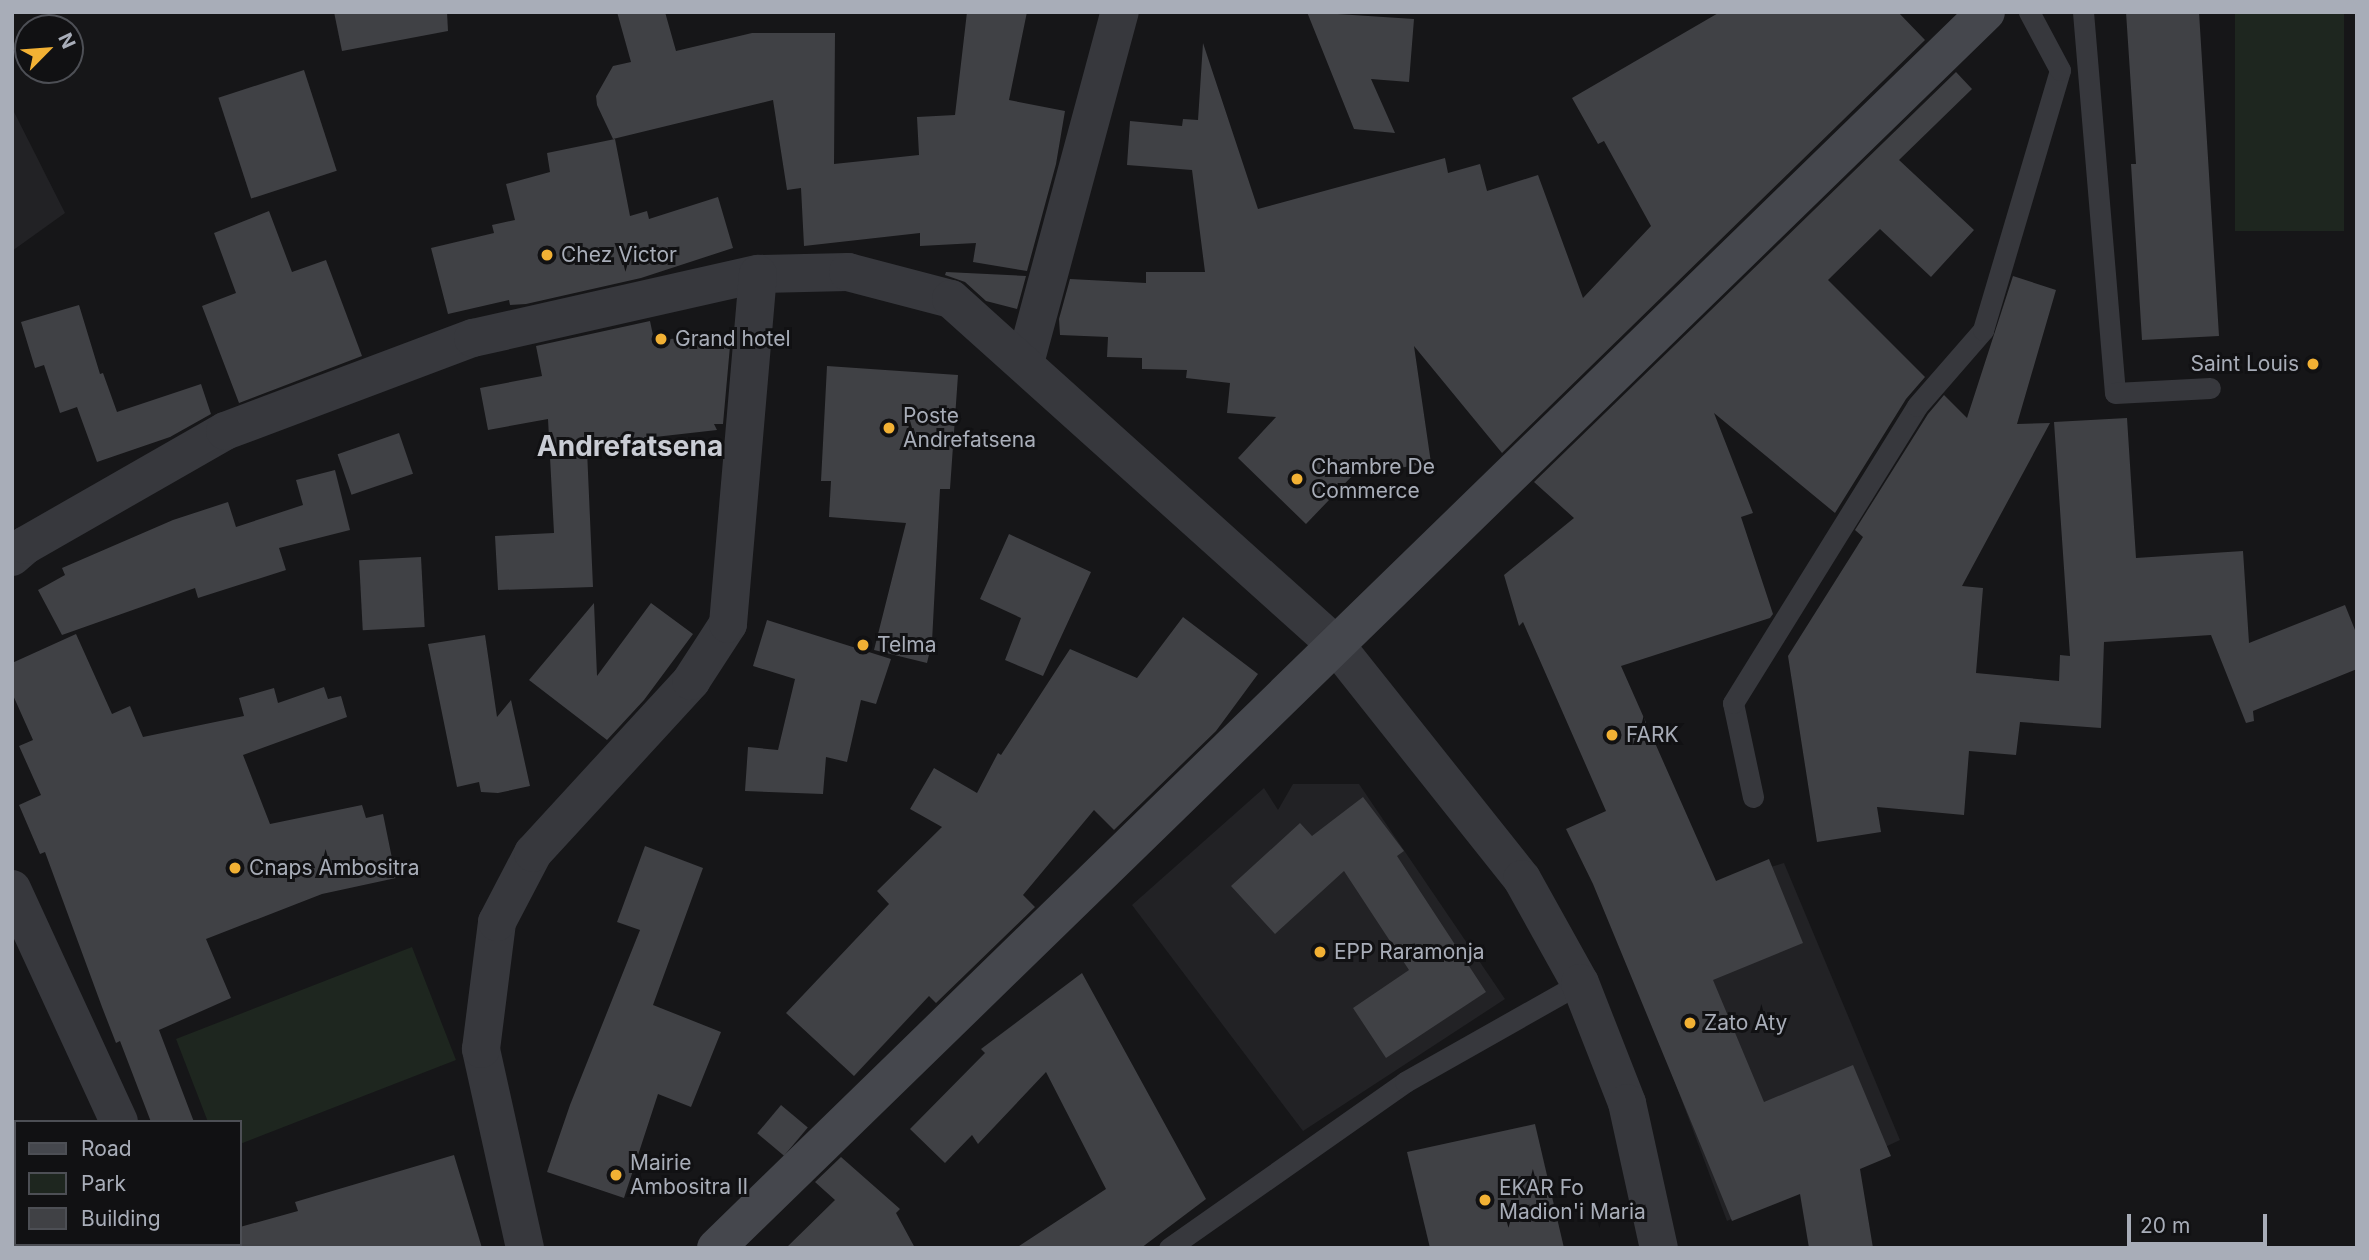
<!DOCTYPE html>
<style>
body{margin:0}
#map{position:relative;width:2369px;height:1260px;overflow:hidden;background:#161618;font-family:Inter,sans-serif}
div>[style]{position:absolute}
.built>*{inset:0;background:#222225}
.green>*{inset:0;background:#1e261f;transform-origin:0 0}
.building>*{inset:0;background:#404145;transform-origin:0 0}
.lane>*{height:21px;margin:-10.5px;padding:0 10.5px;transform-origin:10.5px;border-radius:10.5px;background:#37383d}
.street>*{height:38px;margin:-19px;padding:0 19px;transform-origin:19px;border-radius:19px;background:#37383d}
.secondary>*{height:38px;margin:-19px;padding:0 19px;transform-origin:19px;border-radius:19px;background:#45474d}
.dots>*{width:19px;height:19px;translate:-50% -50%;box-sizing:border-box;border:4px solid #111113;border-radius:50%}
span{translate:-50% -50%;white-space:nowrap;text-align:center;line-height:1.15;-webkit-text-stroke:6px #111113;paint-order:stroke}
.poi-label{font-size:21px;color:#a8adb8}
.left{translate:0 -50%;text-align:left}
.right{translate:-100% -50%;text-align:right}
.district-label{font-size:28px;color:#c9ccd4;font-weight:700}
.frame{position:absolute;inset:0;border:14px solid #a8adb8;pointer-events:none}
.legend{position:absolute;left:14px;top:1120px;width:228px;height:126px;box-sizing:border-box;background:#111113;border:2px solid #4d4f55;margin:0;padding:9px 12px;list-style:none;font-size:21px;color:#a8adb8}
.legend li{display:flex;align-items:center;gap:14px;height:35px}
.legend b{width:35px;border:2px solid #4d4f55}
.north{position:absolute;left:14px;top:14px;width:70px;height:70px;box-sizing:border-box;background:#111113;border:2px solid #4d4f55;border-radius:50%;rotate:65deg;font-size:19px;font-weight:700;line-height:28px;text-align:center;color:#a8adb8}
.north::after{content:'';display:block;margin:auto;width:24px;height:32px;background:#f2b134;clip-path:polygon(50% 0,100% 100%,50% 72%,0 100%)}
.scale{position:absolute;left:2127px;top:1214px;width:140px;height:32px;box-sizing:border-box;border:4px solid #a8adb8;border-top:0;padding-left:9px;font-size:21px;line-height:24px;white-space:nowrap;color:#a8adb8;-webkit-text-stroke:5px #111113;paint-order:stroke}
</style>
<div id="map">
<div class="built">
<div style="clip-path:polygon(12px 108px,65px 213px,12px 251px)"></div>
<div style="clip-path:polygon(1293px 784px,1359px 784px,1505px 999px,1303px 1131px,1132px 905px,1264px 788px,1278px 810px)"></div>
<div style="clip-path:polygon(1784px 863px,1900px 1140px,1727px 1221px,1612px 914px)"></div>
</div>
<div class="green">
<div style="left:2235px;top:12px;width:109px;height:219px"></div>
<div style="clip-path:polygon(412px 947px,456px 1060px,240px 1144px,240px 1122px,208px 1122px,176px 1039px)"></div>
</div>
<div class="building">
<div style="clip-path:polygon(334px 12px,447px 12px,448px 31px,342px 51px)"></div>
<div style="clip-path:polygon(617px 12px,665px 12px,676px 51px,752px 33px,835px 33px,834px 164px,919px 155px,917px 117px,955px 115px,967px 12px,1027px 12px,1009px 100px,1065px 111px,1056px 164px,1027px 271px,973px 262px,976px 243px,920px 246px,920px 233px,804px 246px,801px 188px,787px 190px,773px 100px,613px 139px,597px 105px,596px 96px,613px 66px,631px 62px)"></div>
<div style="clip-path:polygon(1307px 12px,1414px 19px,1409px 82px,1371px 79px,1395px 133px,1354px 129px)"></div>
<div style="clip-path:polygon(1720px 12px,1898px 12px,1925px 40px,1502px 453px,1414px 346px,1431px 463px,1353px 475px,1306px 524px,1238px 458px,1276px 417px,1227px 413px,1230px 383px,1186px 378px,1187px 370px,1142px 369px,1142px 358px,1107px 357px,1108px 337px,1060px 335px,1059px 319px,1070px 279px,1146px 283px,1146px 272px,1205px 272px,1192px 170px,1127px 165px,1130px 121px,1182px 126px,1183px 119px,1198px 120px,1203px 43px,1258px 209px,1445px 158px,1448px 173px,1480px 164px,1487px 191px,1538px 175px,1583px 298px,1651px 226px,1604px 141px,1598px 144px,1572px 98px)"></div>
<div style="clip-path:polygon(2126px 12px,2199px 12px,2219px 336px,2142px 340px,2131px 164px,2136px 164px)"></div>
<div style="left:304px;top:70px;width:106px;height:90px;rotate:72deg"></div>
<div style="clip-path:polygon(1956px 72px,1972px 89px,1899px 160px,1974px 230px,1931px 277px,1880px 229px,1828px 280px,1925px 377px,1906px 399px,1835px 513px,1714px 413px,1753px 513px,1741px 517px,1773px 614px,1770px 618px,1621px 666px,1716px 881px,1769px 859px,1803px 943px,1713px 980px,1764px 1102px,1853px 1065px,1891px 1156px,1860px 1169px,1873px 1248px,1809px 1248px,1800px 1194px,1732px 1221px,1593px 884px,1566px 829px,1606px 811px,1523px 622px,1519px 626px,1504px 575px,1574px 518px,1534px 482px)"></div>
<div style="clip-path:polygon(615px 139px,630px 216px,647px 211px,649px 219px,718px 197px,733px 248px,641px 278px,526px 304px,510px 305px,509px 300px,448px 314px,431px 248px,494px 233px,492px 225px,515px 220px,506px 184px,550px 172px,547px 153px)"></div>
<div style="clip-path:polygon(269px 211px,292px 272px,326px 260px,362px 356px,239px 403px,202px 306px,236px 293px,214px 233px)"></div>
<div style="clip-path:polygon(946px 272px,1026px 276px,1017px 309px,986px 301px,965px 282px,945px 275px)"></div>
<div style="clip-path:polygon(2013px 276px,2056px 290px,2017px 424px,2050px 423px,1962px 586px,1983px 588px,1976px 673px,2059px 681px,2060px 655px,2070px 656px,2054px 422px,2127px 418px,2136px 558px,2243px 551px,2249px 643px,2345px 605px,2357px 635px,2357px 669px,2253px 711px,2254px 721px,2246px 723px,2211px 635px,2104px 642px,2101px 728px,2020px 722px,2016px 755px,1969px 751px,1964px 815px,1877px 807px,1881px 832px,1817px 842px,1788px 656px,1863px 537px,1855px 530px,1928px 414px,1944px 395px,1967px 418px)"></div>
<div style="clip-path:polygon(79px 305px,100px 374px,103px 373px,117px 412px,201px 384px,211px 414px,170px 437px,97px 462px,77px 407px,60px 413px,44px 365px,35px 368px,21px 322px)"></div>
<div style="clip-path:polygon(650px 321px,654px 340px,731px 335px,723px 424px,714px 424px,717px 430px,602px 443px,603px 447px,587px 450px,593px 587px,498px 590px,495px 536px,554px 533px,548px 419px,488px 430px,480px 388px,542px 376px,536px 346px)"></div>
<div style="clip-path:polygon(827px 366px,958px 375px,950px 489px,940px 489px,932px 642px,927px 663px,874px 650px,906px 523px,829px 517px,831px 481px,821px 481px)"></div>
<div style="left:399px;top:433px;width:43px;height:65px;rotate:71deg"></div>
<div style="clip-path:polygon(335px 470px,350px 530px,279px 548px,286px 570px,198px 598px,195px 588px,62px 635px,38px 590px,65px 575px,62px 568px,173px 520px,228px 502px,236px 527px,303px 505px,296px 480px)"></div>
<div style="clip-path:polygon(1009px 534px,1091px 572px,1043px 676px,1005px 660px,1021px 618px,980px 599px)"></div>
<div style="left:421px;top:557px;width:70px;height:62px;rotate:87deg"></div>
<div style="clip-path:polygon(594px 603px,597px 676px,651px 603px,693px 634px,644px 700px,607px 740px,529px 680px)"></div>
<div style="clip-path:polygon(1183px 617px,1258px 674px,1216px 731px,1114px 830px,1094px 810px,1023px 895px,1035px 907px,936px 1003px,929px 996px,854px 1076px,786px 1013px,889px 904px,877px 891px,942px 827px,910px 809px,934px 768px,977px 793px,998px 753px,1001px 755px,1070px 649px,1137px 678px)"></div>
<div style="clip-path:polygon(767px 620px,891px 659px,876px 704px,861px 700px,847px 762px,826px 757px,823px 794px,745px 791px,748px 747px,778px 750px,795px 679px,753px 666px)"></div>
<div style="clip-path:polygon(76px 634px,112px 714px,130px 706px,143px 737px,244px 716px,239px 698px,274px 688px,278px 703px,324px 687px,328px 699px,341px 696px,347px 717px,243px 755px,270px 824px,362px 805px,366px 818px,383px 814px,396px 878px,322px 894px,206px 939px,231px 998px,159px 1030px,194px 1122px,151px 1122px,120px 1041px,116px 1043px,102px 1007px,45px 852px,40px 854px,19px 805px,41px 795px,19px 746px,33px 740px,12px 693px,12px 663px)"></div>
<div style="clip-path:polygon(485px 635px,497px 717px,511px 700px,530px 786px,498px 793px,481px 792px,479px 782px,457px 787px,428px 644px)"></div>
<div style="clip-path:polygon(1363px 797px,1404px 851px,1397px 856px,1486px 992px,1386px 1058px,1353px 1008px,1409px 970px,1344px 871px,1275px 934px,1231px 886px,1300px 823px,1312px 836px)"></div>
<div style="clip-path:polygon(645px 846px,703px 868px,653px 1005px,721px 1032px,691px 1107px,658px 1094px,624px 1198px,547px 1172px,570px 1105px,640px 930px,617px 922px)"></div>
<div style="clip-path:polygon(1082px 973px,1206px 1199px,1141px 1248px,1016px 1248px,1106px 1189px,1046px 1072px,978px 1144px,972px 1135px,945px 1163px,910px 1129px,985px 1053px,981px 1049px)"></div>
<div style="left:781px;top:1105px;width:35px;height:37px;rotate:40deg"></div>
<div style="clip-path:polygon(1535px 1124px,1564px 1248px,1430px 1248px,1407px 1152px)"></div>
<div style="clip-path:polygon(454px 1155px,482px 1248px,208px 1248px,208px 1244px,240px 1244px,240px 1227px,298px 1211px,295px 1202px)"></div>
<div style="clip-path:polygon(841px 1157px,900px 1209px,896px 1213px,915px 1248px,786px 1248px,835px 1200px,815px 1182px)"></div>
</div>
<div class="lane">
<div style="left:2083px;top:12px;width:382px;rotate:85.2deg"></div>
<div style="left:2115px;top:393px;width:95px;rotate:-3deg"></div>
<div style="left:1753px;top:797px;width:96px;rotate:-102deg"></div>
<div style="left:1733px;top:703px;width:349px;rotate:-58.2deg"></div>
<div style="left:1917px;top:406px;width:101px;rotate:-49deg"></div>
<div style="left:1983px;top:330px;width:271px;rotate:-73.5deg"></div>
<div style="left:2060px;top:70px;width:66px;rotate:-118.1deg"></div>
<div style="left:1169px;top:1248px;width:289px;rotate:-35.1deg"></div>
<div style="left:1405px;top:1082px;width:201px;rotate:-29.5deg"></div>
</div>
<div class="street">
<div style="left:1025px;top:363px;width:364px;rotate:-74.9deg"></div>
<div style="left:12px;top:557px;width:18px;rotate:-41deg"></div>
<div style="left:26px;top:545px;width:229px;rotate:-29.8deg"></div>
<div style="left:225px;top:431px;width:265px;rotate:-20.6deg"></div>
<div style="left:473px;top:338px;width:292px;rotate:-12.7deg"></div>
<div style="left:758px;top:274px;width:90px;rotate:-1.3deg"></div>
<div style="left:848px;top:272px;width:106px;rotate:14.7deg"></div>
<div style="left:951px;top:299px;width:516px;rotate:41.94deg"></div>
<div style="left:1335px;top:644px;width:300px;rotate:51.5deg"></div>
<div style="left:1522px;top:879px;width:119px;rotate:60.9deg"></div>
<div style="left:1580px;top:983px;width:129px;rotate:68.6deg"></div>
<div style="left:1627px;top:1103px;width:148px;rotate:77.6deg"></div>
<div style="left:12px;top:889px;width:256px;rotate:65.3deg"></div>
<div style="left:164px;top:1244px;width:4px;rotate:76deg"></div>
<div style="left:525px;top:1248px;width:204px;rotate:-102.5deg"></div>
<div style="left:481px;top:1049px;width:128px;rotate:-82.8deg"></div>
<div style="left:497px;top:922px;width:78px;rotate:-62.4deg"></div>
<div style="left:533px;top:853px;width:234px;rotate:-47.4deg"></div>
<div style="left:691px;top:681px;width:68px;rotate:-57deg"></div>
<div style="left:728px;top:624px;width:351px;rotate:-85.1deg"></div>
</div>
<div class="secondary">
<div style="left:716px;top:1248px;width:1772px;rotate:-44.22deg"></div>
</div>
<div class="dots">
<div style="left:547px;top:255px;background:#f2b134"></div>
<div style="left:661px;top:339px;background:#f2b134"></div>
<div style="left:2313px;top:364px;background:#f2b134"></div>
<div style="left:889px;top:428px;background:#f2b134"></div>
<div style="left:1297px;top:479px;background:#f2b134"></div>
<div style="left:863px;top:645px;background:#f2b134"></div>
<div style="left:1612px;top:735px;background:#f2b134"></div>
<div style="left:235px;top:868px;background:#f2b134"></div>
<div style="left:1320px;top:952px;background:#f2b134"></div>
<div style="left:1690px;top:1023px;background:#f2b134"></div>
<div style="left:616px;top:1175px;background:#f2b134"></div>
<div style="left:1485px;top:1200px;background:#f2b134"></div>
</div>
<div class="poi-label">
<span class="left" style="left:561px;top:255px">Chez Victor</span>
<span class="left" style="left:675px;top:339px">Grand hotel</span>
<span class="right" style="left:2299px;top:364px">Saint Louis</span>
<span class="left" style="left:903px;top:428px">Poste<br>Andrefatsena</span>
<span class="left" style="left:1311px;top:479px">Chambre De<br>Commerce</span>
<span class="left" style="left:877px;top:645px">Telma</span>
<span class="left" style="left:1626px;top:735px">FARK</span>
<span class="left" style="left:249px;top:868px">Cnaps Ambositra</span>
<span class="left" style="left:1334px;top:952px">EPP Raramonja</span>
<span class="left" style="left:1704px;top:1023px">Zato Aty</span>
<span class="left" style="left:630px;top:1175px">Mairie<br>Ambositra II</span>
<span class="left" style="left:1499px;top:1200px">EKAR Fo<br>Madion'i Maria</span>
</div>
<div class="district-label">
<span style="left:630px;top:446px">Andrefatsena</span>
</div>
<div class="frame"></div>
<ul class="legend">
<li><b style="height:9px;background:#45474d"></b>Road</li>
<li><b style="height:19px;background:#1e261f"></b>Park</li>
<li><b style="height:19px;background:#404145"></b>Building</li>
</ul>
<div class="north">N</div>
<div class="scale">20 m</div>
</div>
